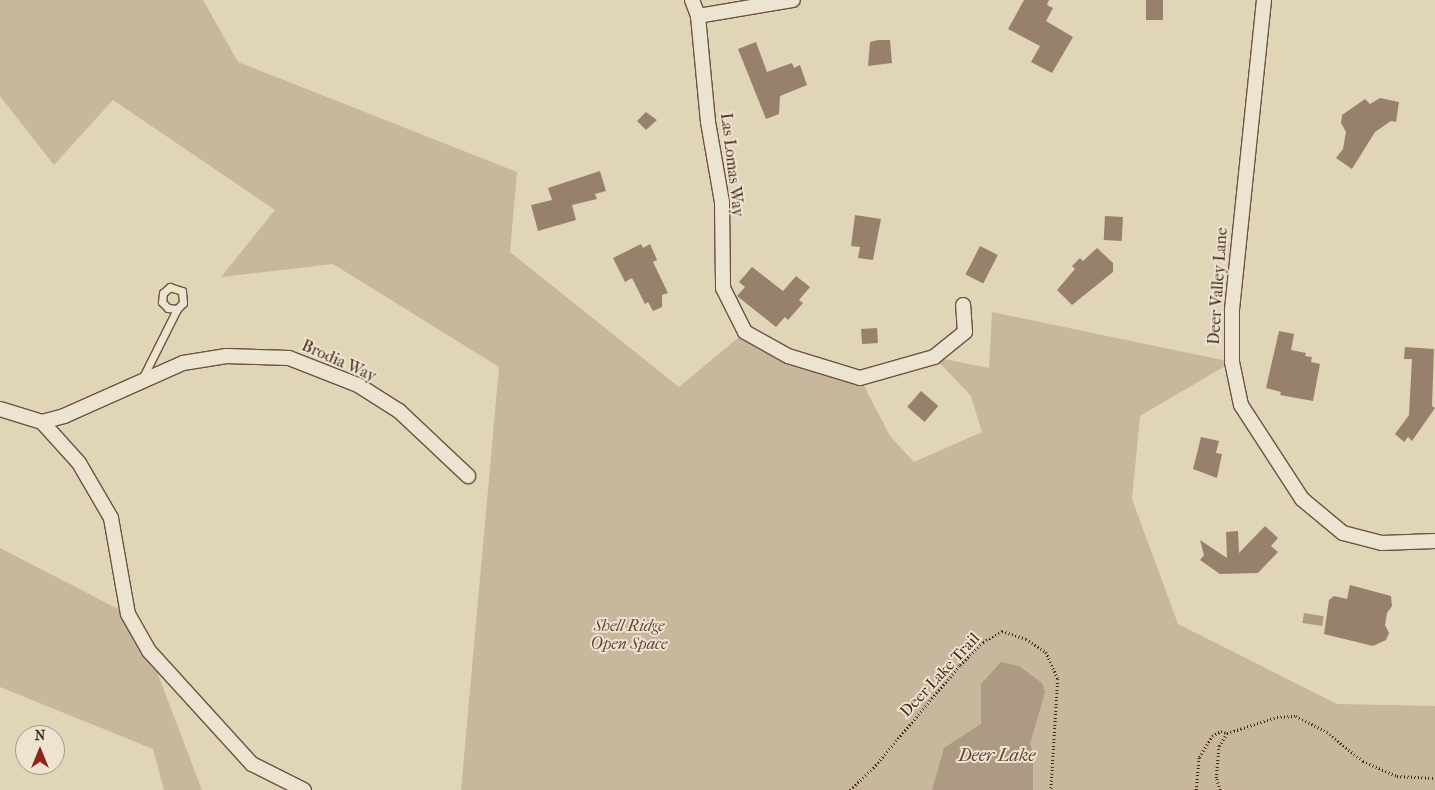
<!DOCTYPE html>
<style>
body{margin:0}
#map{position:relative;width:1435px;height:790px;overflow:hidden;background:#e1d5b8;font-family:"IM FELL French Canon",serif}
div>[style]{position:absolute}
.green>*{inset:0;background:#c7b79d}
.water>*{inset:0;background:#ad9a82;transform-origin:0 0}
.building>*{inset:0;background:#97816c;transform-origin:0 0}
.path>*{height:2.5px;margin-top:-1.25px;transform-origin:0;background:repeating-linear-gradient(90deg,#472619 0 1px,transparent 0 3.5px)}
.roads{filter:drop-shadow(1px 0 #6e5241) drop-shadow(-1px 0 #6e5241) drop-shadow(0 1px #6e5241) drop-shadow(0 -1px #6e5241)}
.service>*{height:7px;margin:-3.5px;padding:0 3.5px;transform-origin:3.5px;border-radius:3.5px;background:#ece4d1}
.minor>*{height:14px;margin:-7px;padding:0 7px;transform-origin:7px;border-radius:7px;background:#ece4d1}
span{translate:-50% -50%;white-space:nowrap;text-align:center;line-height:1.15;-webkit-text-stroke:4px #ece4d1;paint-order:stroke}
.street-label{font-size:16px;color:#472619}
.park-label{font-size:16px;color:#614333;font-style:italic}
.water-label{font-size:18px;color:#604333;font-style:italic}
.north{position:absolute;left:15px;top:725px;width:50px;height:50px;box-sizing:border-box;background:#ece4d1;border:1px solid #aa9887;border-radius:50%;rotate:0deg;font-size:14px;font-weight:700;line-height:20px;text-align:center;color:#472619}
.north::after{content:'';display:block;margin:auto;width:18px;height:22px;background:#8f2418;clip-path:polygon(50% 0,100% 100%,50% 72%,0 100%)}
</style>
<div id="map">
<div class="green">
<div style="clip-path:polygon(0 0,203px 0,238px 62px,517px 172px,510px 252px,679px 387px,745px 332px,860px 378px,890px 436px,914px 462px,982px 432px,971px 396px,934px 357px,989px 368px,992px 312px,1232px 362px,1140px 416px,1132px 499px,1178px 624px,1337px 704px,1435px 706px,1435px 790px,461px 790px,499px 367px,333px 264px,221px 277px,275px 210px,113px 100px,54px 165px,0 96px)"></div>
<div style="clip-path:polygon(0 548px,128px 614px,149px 651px,202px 790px,164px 790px,153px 749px,0 687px)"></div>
</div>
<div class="water">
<div style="left:1304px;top:613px;width:20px;height:10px;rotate:9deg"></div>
<div style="clip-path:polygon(1001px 662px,1019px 666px,1042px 683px,1045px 692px,1030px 744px,1033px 751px,1033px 790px,932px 790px,944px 748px,981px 724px,981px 684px)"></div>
</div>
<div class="building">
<div style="clip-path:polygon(1024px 0,1049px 0,1047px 5px,1053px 8px,1046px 21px,1073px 37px,1052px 73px,1031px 62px,1040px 46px,1008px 29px)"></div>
<div style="left:1146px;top:0;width:17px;height:20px"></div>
<div style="clip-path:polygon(878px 40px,890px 40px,892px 63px,868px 66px,870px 42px)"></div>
<div style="clip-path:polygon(756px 42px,767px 72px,792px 63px,794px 68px,800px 65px,807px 85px,780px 96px,779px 114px,766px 119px,738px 49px)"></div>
<div style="clip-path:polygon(1380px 98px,1399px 102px,1396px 122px,1391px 121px,1375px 132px,1352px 169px,1336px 158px,1343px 149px,1346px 132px,1341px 123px,1342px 115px,1365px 99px,1370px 104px)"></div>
<div style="clip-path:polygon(646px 112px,657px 120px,646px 130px,637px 121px)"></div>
<div style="clip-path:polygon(600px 171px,606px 191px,595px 194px,597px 199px,572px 205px,576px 220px,538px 231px,531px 205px,552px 200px,548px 188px)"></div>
<div style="clip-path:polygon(855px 215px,881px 219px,873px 260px,858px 258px,860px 247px,851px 246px)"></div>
<div style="left:1105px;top:216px;width:18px;height:24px;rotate:3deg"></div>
<div style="clip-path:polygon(641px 244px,643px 248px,650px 244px,657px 260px,653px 262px,668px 293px,662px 295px,662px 307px,653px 311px,648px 302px,645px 304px,632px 278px,625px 282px,613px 258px)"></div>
<div style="left:980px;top:246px;width:20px;height:32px;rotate:27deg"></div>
<div style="clip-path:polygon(1097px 248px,1113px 263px,1113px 272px,1072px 305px,1057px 290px,1075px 269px,1072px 266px,1080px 258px,1083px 261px)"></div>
<div style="clip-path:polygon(752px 267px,783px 291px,796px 276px,810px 287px,799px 300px,803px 303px,788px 320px,785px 317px,776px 327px,737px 296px,745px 287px,739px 282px)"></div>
<div style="left:877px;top:328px;width:15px;height:16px;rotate:86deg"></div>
<div style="clip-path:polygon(1279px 331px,1294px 334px,1291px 350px,1306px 353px,1305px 356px,1312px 357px,1311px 362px,1320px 364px,1313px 401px,1280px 395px,1281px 392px,1266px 388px)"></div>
<div style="clip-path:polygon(1405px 347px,1434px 349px,1432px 406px,1435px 408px,1412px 441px,1408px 437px,1404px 442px,1395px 434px,1409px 415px,1412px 359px,1404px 359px)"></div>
<div style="left:921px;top:391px;width:23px;height:21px;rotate:41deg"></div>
<div style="clip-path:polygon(1201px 437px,1219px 441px,1216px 453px,1222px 454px,1217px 478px,1193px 469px)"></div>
<div style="clip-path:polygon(1265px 526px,1278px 538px,1271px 546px,1278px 552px,1258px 573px,1220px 574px,1200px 560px,1204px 555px,1200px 540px,1227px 558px,1226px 532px,1238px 531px,1239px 553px)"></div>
<div style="clip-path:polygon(1350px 585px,1391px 596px,1392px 606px,1387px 613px,1385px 625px,1389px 633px,1386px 640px,1373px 646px,1324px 634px,1329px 600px,1334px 596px,1347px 599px)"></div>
</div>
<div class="path">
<div style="left:850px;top:790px;width:32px;rotate:-44deg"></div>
<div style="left:873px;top:768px;width:135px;rotate:-49.8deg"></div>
<div style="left:960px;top:665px;width:33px;rotate:-45deg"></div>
<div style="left:983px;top:642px;width:22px;rotate:-30deg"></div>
<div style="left:1002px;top:631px;width:25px;rotate:18deg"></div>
<div style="left:1026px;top:639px;width:24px;rotate:33deg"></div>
<div style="left:1046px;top:652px;width:30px;rotate:66deg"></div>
<div style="left:1058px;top:679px;width:111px;rotate:93.6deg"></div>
<div style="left:1196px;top:790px;width:33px;rotate:-85deg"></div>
<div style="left:1199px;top:757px;width:25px;rotate:-58deg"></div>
<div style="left:1212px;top:736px;width:10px;rotate:-29deg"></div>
<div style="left:1221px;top:731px;width:6px;rotate:18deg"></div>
<div style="left:1220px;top:790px;width:13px;rotate:-108deg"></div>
<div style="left:1216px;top:778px;width:32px;rotate:-85deg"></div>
<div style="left:1219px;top:746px;width:15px;rotate:-58deg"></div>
<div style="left:1227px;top:733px;width:52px;rotate:-17.7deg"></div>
<div style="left:1277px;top:717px;width:19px;rotate:-3deg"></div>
<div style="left:1296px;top:716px;width:31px;rotate:27deg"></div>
<div style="left:1324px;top:730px;width:50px;rotate:38.5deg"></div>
<div style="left:1363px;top:761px;width:37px;rotate:24deg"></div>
<div style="left:1397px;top:776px;width:38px;rotate:3deg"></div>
</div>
<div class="roads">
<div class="service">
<div style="left:142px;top:379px;width:78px;rotate:-63.4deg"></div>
<div style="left:177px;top:309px;width:8px;rotate:-45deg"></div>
<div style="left:183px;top:303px;width:12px;rotate:-95deg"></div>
<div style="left:182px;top:291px;width:13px;rotate:-162deg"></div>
<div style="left:170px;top:287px;width:9px;rotate:139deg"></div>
<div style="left:163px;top:293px;width:9px;rotate:96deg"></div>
<div style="left:162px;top:302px;width:8px;rotate:45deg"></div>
<div style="left:168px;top:308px;width:9px;rotate:6deg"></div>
</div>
<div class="minor">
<div style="left:692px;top:0;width:17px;rotate:69deg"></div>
<div style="left:698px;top:16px;width:106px;rotate:84.6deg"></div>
<div style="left:708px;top:122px;width:81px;rotate:80.1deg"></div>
<div style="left:722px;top:202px;width:86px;rotate:89.3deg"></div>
<div style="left:723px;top:288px;width:49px;rotate:63.4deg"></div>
<div style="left:745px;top:332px;width:49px;rotate:29.2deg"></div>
<div style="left:788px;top:356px;width:75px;rotate:17deg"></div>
<div style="left:860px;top:378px;width:77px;rotate:-15.8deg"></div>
<div style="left:934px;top:357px;width:40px;rotate:-39deg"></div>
<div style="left:965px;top:332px;width:27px;rotate:-94deg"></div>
<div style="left:1264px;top:0;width:312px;rotate:95.9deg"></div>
<div style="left:1232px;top:310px;width:52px;rotate:90deg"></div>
<div style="left:1232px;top:362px;width:44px;rotate:78.2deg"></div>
<div style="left:1241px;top:405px;width:112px;rotate:57deg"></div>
<div style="left:1302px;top:499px;width:53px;rotate:39.7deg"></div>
<div style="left:1343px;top:533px;width:40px;rotate:14.4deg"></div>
<div style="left:1382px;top:543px;width:53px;rotate:-2.2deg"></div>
<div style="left:698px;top:16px;width:96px;rotate:-9.6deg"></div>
<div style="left:0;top:409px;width:44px;rotate:17.2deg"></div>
<div style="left:42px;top:422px;width:23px;rotate:-15deg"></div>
<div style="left:64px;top:416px;width:130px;rotate:-24deg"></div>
<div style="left:183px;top:363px;width:44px;rotate:-9.2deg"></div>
<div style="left:226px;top:356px;width:63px;rotate:1.8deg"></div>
<div style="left:289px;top:358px;width:74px;rotate:21.4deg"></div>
<div style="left:358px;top:385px;width:49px;rotate:32.4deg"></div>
<div style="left:399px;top:411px;width:95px;rotate:43.3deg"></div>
<div style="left:42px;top:422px;width:55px;rotate:47.9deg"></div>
<div style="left:79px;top:463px;width:64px;rotate:59.8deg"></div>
<div style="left:111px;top:518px;width:97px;rotate:80deg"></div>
<div style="left:128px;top:614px;width:43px;rotate:60.4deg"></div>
<div style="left:149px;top:651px;width:153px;rotate:47.7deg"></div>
<div style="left:252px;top:764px;width:58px;rotate:26.6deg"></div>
</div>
</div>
<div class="street-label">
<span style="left:732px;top:165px;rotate:83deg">Las Lomas Way</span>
<span style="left:1218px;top:286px;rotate:-86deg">Deer Valley Lane</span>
<span style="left:339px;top:361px;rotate:24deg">Brodia Way</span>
<span style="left:940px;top:675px;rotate:-47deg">Deer Lake Trail</span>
</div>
<div class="park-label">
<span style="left:629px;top:635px">Shell Ridge<br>Open Space</span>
</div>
<div class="water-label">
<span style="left:997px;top:756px">Deer Lake</span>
</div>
<div class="north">N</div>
</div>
